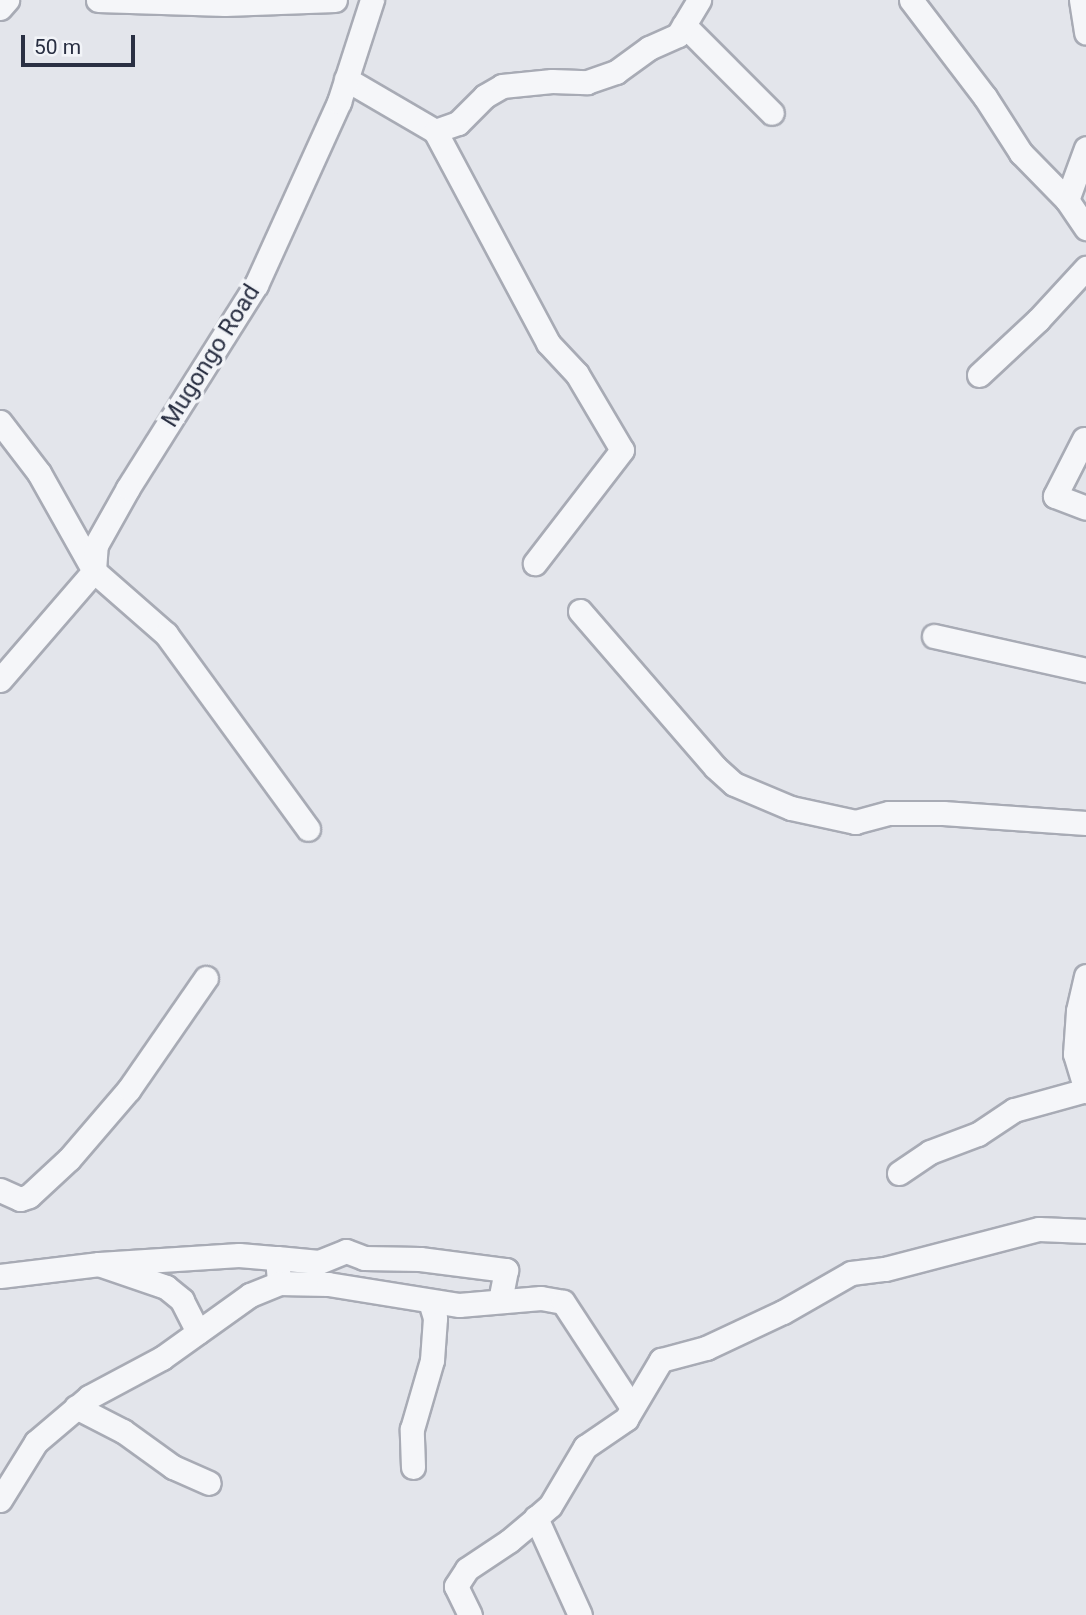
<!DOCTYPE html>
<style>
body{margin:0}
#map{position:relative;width:1086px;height:1615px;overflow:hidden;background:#e3e5eb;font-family:Roboto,sans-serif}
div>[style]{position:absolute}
.roads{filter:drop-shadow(2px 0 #a8abb5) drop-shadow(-2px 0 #a8abb5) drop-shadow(0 2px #a8abb5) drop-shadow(0 -2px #a8abb5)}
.minor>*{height:23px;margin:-11.5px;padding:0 11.5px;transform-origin:11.5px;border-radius:11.5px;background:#f5f6f9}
span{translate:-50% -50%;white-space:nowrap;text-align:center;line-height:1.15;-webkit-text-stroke:7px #f2f4f8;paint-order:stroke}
.street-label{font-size:24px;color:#2a3043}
.scale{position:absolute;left:21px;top:35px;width:114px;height:32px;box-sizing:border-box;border:4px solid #2a3043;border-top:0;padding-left:9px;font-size:21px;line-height:24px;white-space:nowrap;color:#2a3043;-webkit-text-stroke:5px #f2f4f8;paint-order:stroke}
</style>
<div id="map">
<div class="roads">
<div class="minor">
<div style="left:98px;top:0;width:127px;rotate:1.8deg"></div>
<div style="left:225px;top:4px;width:110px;rotate:-2.1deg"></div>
<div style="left:911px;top:0;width:122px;rotate:52.7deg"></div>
<div style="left:985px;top:97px;width:67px;rotate:57.3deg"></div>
<div style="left:1021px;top:153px;width:66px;rotate:45.6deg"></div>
<div style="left:1067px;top:200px;width:34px;rotate:56deg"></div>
<div style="left:1081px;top:0;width:33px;rotate:81deg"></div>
<div style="left:0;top:8px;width:11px;rotate:-49deg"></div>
<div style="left:684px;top:25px;width:124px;rotate:45deg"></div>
<div style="left:346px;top:79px;width:103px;rotate:30.3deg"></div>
<div style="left:435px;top:131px;width:240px;rotate:61.9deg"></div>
<div style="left:548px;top:343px;width:42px;rotate:46.9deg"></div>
<div style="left:577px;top:374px;width:88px;rotate:59.4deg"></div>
<div style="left:622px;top:450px;width:143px;rotate:127.6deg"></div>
<div style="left:435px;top:131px;width:24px;rotate:-19deg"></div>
<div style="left:458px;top:123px;width:38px;rotate:-45deg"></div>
<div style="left:485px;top:96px;width:20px;rotate:-30deg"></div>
<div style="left:502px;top:86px;width:50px;rotate:-5.7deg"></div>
<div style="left:552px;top:81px;width:35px;rotate:2deg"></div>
<div style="left:587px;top:82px;width:31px;rotate:-19deg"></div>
<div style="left:616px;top:72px;width:41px;rotate:-36deg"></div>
<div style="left:649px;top:48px;width:32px;rotate:-24deg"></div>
<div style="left:678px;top:35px;width:41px;rotate:-59deg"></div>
<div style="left:1067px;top:200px;width:55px;rotate:-69.9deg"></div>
<div style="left:979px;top:375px;width:81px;rotate:-43deg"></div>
<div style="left:1038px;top:320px;width:71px;rotate:-47.3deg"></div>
<div style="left:0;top:422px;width:64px;rotate:52.6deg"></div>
<div style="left:39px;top:473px;width:112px;rotate:60.7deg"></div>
<div style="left:94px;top:571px;width:96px;rotate:41.2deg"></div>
<div style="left:166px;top:634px;width:241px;rotate:53.9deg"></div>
<div style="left:1084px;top:439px;width:64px;rotate:117deg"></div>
<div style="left:1055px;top:496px;width:33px;rotate:21deg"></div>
<div style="left:580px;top:611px;width:206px;rotate:49.1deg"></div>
<div style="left:715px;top:767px;width:25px;rotate:42deg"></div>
<div style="left:734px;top:784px;width:62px;rotate:22.8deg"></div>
<div style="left:791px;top:808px;width:66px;rotate:12.3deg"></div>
<div style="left:855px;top:822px;width:35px;rotate:-15deg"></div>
<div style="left:889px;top:813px;width:54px"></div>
<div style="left:943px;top:813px;width:143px;rotate:4deg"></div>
<div style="left:934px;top:636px;width:156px;rotate:12.6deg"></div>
<div style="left:0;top:680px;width:144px;rotate:-49.2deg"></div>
<div style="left:94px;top:571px;width:26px;rotate:-86deg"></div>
<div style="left:96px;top:545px;width:65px;rotate:-60.7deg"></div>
<div style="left:128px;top:488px;width:240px;rotate:-57.8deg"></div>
<div style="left:256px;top:285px;width:201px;rotate:-65.6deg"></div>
<div style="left:339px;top:102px;width:107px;rotate:-72.1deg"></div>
<div style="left:1086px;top:976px;width:36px;rotate:103deg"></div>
<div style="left:1078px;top:1011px;width:43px;rotate:94deg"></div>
<div style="left:1075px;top:1054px;width:39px;rotate:73deg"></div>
<div style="left:899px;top:1173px;width:37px;rotate:-34deg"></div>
<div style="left:930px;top:1152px;width:51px;rotate:-20.6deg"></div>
<div style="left:978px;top:1134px;width:43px;rotate:-33.7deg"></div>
<div style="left:1014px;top:1110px;width:75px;rotate:-15.5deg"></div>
<div style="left:0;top:1190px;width:22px;rotate:24deg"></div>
<div style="left:20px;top:1199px;width:9px;rotate:-18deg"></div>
<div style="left:29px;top:1196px;width:54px;rotate:-42.8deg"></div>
<div style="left:69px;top:1159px;width:92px;rotate:-49.4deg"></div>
<div style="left:129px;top:1089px;width:135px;rotate:-55.3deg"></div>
<div style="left:277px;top:1258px;width:42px;rotate:5.4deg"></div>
<div style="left:319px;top:1262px;width:29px;rotate:-22deg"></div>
<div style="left:346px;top:1251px;width:19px;rotate:21deg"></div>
<div style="left:364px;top:1258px;width:56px;rotate:1deg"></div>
<div style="left:420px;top:1259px;width:87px;rotate:7.3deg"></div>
<div style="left:506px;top:1270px;width:31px;rotate:101deg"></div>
<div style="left:0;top:1276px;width:100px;rotate:-6.9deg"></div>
<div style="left:198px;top:1332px;width:36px;rotate:-117deg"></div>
<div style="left:182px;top:1300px;width:21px;rotate:-141deg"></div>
<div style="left:166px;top:1287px;width:71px;rotate:-161.1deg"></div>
<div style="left:99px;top:1264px;width:140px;rotate:-3.7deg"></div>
<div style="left:239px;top:1255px;width:38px;rotate:5deg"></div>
<div style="left:277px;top:1258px;width:25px;rotate:85deg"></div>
<div style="left:76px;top:1407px;width:53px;rotate:27.1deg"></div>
<div style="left:123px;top:1431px;width:62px;rotate:35.8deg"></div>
<div style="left:173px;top:1467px;width:39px;rotate:24deg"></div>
<div style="left:413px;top:1467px;width:38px;rotate:-92deg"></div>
<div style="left:412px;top:1429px;width:72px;rotate:-73.8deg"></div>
<div style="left:432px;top:1360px;width:42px;rotate:-85.9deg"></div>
<div style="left:435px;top:1318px;width:17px;rotate:-107deg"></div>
<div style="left:0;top:1500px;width:68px;rotate:-58.2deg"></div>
<div style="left:36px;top:1442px;width:70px;rotate:-40.3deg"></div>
<div style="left:89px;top:1397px;width:83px;rotate:-28.1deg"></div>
<div style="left:162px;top:1358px;width:108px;rotate:-35.6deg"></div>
<div style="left:250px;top:1295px;width:31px;rotate:-22deg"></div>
<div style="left:279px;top:1283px;width:49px;rotate:1.2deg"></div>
<div style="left:328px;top:1284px;width:133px;rotate:9.1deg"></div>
<div style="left:459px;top:1305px;width:82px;rotate:-4.9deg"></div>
<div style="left:541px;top:1298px;width:22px;rotate:10deg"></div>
<div style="left:563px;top:1302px;width:124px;rotate:56.8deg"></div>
<div style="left:470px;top:1615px;width:32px;rotate:-116deg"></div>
<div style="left:456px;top:1586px;width:20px;rotate:-57deg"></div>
<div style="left:467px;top:1569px;width:50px;rotate:-33.7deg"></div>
<div style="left:509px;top:1541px;width:35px;rotate:-40deg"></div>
<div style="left:580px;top:1615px;width:107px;rotate:-114.4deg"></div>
<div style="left:536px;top:1518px;width:18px;rotate:-41deg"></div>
<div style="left:550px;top:1506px;width:69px;rotate:-59.3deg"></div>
<div style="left:585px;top:1447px;width:50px;rotate:-34.3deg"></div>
<div style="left:626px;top:1419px;width:69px;rotate:-59.3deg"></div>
<div style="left:661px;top:1360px;width:47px;rotate:-14.9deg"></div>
<div style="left:706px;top:1348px;width:85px;rotate:-25.1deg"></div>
<div style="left:783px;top:1312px;width:78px;rotate:-29.8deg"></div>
<div style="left:851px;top:1273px;width:34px;rotate:-7deg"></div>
<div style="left:885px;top:1269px;width:159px;rotate:-14.6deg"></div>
<div style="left:1039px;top:1229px;width:47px;rotate:2.4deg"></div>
</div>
</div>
<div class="street-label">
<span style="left:211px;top:356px;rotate:-58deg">Mugongo Road</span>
</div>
<div class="scale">50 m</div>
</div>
